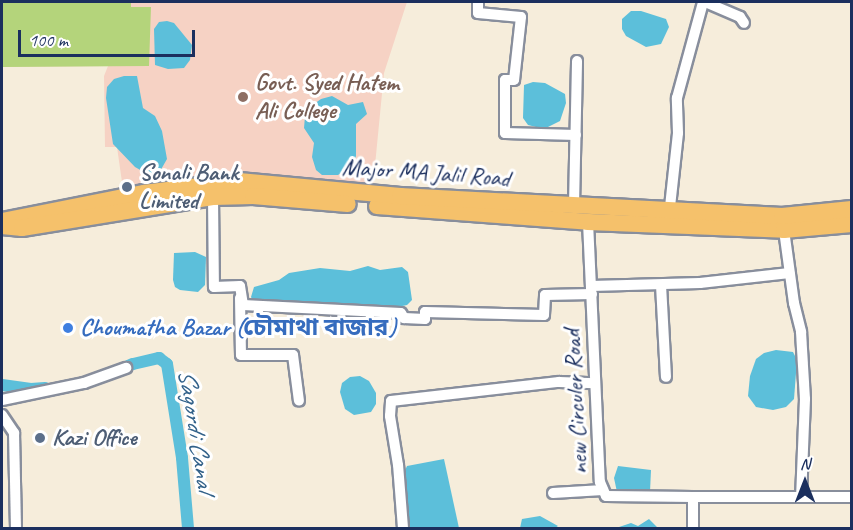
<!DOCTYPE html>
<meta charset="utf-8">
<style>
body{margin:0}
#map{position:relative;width:853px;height:530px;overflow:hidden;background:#f6eddb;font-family:Caveat,"Noto Sans Bengali",sans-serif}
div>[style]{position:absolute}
.built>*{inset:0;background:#f6d2c4}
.green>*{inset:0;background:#b4d47b}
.water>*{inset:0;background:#5cbfda}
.canal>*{height:12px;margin:-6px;padding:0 6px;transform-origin:6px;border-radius:6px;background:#5cbfda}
.roads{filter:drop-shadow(2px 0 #888e9c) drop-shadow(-2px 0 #888e9c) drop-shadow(0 2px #888e9c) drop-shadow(0 -2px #888e9c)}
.street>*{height:10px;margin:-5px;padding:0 5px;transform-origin:5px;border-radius:5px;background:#fff}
.primary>*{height:16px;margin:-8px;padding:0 8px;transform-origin:8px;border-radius:8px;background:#f5c16b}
.dots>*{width:16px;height:16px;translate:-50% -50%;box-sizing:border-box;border:3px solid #fff;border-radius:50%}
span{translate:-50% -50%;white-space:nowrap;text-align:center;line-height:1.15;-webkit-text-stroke:6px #fff;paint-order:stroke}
.education-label{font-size:24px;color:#785e54;font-weight:700}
.left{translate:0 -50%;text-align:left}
.service-label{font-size:24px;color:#4e5e75;font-weight:700}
.street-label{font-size:24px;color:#1b2f5e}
.shop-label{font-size:24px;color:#366cbe;font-weight:700}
.water-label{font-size:26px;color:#326189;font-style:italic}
.frame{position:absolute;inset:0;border:3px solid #1b2f5e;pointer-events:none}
.north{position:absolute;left:775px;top:452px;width:60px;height:60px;-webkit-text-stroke:4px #fff;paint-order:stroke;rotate:0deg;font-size:16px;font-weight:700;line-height:24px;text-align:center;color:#1b2f5e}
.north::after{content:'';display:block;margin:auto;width:21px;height:27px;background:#1b2f5e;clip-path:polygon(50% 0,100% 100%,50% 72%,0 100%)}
.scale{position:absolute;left:18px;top:30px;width:177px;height:27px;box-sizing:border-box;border:3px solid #1b2f5e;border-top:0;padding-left:8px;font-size:18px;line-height:21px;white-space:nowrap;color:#1b2f5e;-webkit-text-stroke:4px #fff;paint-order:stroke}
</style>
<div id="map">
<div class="built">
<div style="clip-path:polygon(2px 2px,407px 2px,384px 73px,373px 186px,123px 189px,117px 147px,105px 147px,104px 76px,108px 66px,2px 67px)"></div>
</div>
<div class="green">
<div style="clip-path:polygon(2px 2px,131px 2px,131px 7px,151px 7px,149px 66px,2px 67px)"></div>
</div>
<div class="water">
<div style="clip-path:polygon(631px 11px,641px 11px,666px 19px,669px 27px,661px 44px,646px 47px,626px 36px,622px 29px,622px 19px)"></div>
<div style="clip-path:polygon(167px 21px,174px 23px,192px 45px,190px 60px,184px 68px,168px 69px,155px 65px,154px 29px,159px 22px)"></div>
<div style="clip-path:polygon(124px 76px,137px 76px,143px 108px,155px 116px,162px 131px,167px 159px,159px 173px,149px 175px,135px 167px,113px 144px,106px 98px,107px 87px,114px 79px)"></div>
<div style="clip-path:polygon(533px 82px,545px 83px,565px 94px,566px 103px,560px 121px,544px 129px,528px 125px,523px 118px,524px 85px)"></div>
<div style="clip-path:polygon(332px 96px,348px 105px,363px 102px,367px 114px,356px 124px,356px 156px,352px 167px,338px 175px,322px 175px,316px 170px,312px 157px,314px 143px,304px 128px,305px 116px,311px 106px,321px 99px)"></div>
<div style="clip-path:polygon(195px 252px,206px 257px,205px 285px,198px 292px,180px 290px,175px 287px,173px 280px,174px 253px)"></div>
<div style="clip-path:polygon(368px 266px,380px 270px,402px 267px,408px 272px,412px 300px,407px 305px,393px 308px,253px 301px,251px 297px,254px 287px,279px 280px,289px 273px,320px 268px,350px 271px)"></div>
<div style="clip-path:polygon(776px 350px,793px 352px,797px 360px,794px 399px,786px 407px,773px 410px,756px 407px,748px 396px,750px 376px,756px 359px,764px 353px)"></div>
<div style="clip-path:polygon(360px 376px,369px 381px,376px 393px,376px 404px,371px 412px,354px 415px,345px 409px,340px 392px,342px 383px,350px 377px)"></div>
<div style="clip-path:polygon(444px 459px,459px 528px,410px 528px,402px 477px,407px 466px)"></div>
<div style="clip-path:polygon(618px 466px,651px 470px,650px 492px,617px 492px,614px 478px)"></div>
<div style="clip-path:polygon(540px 516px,558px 526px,555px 528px,520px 528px,522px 519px)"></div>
<div style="clip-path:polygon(649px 519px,658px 528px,616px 528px,631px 523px,638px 526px)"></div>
</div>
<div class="canal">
<div style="left:117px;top:371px;width:17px;rotate:-24deg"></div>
<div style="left:133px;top:364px;width:27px;rotate:-13deg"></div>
<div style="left:159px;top:358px;width:10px;rotate:37deg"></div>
<div style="left:167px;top:364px;width:95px;rotate:80.9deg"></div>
<div style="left:182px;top:458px;width:70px;rotate:85.1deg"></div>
<div style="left:2px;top:385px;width:29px;rotate:8deg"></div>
<div style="left:31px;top:389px;width:14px;rotate:-4deg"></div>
</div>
<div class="roads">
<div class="street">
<div style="left:478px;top:2px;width:11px;rotate:90deg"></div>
<div style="left:478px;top:13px;width:43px;rotate:5.3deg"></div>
<div style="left:521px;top:17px;width:63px;rotate:96.3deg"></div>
<div style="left:514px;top:80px;width:9px;rotate:180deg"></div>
<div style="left:505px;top:80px;width:53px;rotate:90deg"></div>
<div style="left:505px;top:133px;width:71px;rotate:1.6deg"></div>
<div style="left:705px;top:2px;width:38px;rotate:23deg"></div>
<div style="left:740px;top:17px;width:7px;rotate:56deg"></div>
<div style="left:213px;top:197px;width:90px;rotate:89.4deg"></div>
<div style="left:214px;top:287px;width:26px;rotate:-2deg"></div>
<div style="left:240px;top:286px;width:19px;rotate:81deg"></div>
<div style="left:243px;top:305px;width:158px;rotate:2.9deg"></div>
<div style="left:401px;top:313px;width:6px;rotate:59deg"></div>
<div style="left:404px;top:318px;width:21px;rotate:3deg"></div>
<div style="left:425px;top:319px;width:7px;rotate:-90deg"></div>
<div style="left:425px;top:312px;width:119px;rotate:1.4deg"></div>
<div style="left:544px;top:315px;width:20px;rotate:-87deg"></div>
<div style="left:545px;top:295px;width:47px;rotate:-1.2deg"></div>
<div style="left:574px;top:206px;width:145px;rotate:-88.8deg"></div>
<div style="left:669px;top:216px;width:83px;rotate:-83.8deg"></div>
<div style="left:678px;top:133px;width:35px;rotate:-92deg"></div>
<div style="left:677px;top:98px;width:99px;rotate:-74.8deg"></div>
<div style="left:588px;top:222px;width:260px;rotate:87.4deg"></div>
<div style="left:600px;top:482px;width:15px;rotate:67deg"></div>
<div style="left:606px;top:496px;width:87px;rotate:0.7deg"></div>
<div style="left:693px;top:497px;width:31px;rotate:90deg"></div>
<div style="left:784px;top:230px;width:74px;rotate:82.2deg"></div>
<div style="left:794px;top:303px;width:30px;rotate:76deg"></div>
<div style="left:801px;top:332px;width:67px;rotate:86.6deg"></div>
<div style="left:805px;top:399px;width:98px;rotate:92.3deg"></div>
<div style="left:661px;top:285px;width:92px;rotate:86.9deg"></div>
<div style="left:591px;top:286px;width:109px;rotate:-1.6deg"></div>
<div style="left:700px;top:283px;width:90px;rotate:-6.4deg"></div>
<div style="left:240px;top:298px;width:57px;rotate:89deg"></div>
<div style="left:241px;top:355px;width:52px"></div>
<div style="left:293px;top:355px;width:46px;rotate:82.6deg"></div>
<div style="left:2px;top:400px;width:84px;rotate:-11.7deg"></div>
<div style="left:84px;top:383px;width:45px;rotate:-19.7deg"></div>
<div style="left:2px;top:415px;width:22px;rotate:56deg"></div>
<div style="left:14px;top:433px;width:95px;rotate:88.8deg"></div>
<div style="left:553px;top:493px;width:50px;rotate:-3.4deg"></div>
<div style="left:693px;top:497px;width:159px"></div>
<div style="left:403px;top:528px;width:63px;rotate:-94.5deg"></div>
<div style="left:398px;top:465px;width:50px;rotate:-99.3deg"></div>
<div style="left:390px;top:416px;width:15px;rotate:-86deg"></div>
<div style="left:391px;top:401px;width:169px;rotate:-6.5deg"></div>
<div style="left:559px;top:382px;width:36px;rotate:2deg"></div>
</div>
<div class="primary">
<div style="left:377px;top:206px;width:212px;rotate:4.3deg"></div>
<div style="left:588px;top:222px;width:196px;rotate:2.3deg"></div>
<div style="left:784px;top:230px;width:68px;rotate:-5deg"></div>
<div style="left:2px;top:221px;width:145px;rotate:-11.2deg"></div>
<div style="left:144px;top:193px;width:96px;rotate:-7.2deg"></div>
<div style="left:239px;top:181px;width:162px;rotate:5.3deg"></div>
<div style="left:400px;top:196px;width:383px;rotate:3deg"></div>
<div style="left:782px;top:216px;width:70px;rotate:-5.7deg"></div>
<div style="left:2px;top:226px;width:20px;rotate:6deg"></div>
<div style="left:22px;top:228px;width:193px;rotate:-9.2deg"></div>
<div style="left:213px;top:197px;width:40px;rotate:-1.4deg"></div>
<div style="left:253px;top:196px;width:95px;rotate:4.8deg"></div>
</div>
</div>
<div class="dots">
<div style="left:243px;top:97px;background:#8d6e63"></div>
<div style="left:127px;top:187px;background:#5c6f8a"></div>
<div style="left:68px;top:328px;background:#3f7fe0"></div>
<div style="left:40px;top:438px;background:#5c6f8a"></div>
</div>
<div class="education-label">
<span class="left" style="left:255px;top:97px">Govt. Syed Hatem<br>Ali College</span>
</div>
<div class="service-label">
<span class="left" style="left:139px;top:187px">Sonali Bank<br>Limited</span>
<span class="left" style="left:52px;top:438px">Kazi Office</span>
</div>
<div class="street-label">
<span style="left:426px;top:173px;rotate:4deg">Major MA Jalil Road</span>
<span style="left:576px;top:402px;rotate:-93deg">new Circuler Road</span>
</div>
<div class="shop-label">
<span class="left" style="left:80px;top:328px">Choumatha Bazar (চৌমাথা বাজার)</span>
</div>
<div class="water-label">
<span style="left:196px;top:430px;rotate:81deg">Sagordi Canal</span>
</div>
<div class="frame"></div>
<div class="north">N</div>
<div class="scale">100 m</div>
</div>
